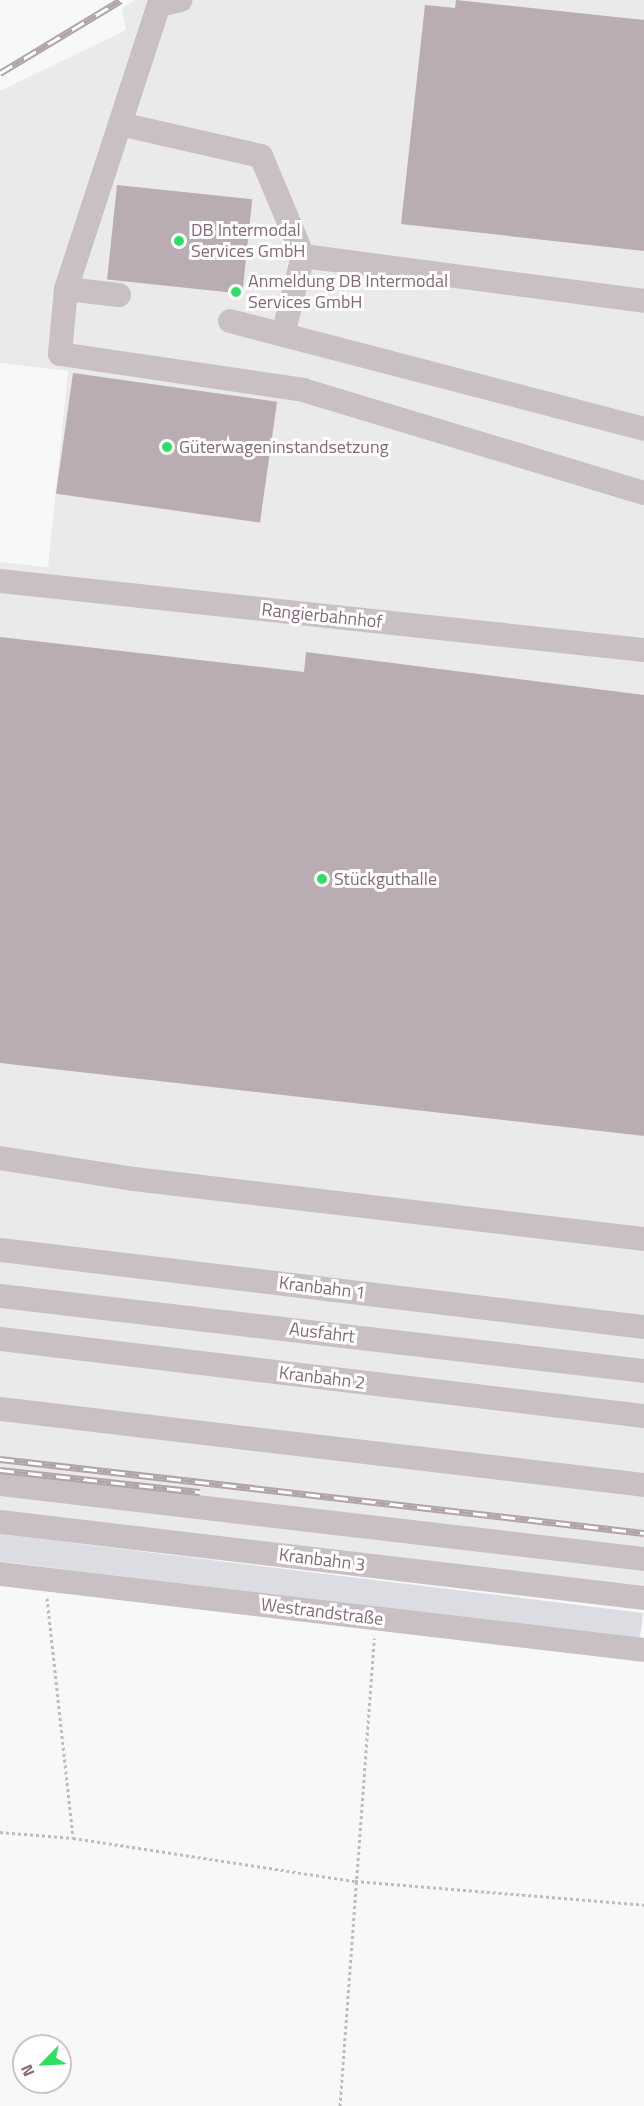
<!DOCTYPE html>
<meta charset="utf-8">
<style>
body{margin:0}
#map{position:relative;width:644px;height:2106px;overflow:hidden;background:#f7f9f9;font-family:"Titillium Web",sans-serif}
div>[style]{position:absolute}
.built>*{inset:0;background:#eaeaeb}
.green>*{inset:0;background:#dbdde3;transform-origin:0 0}
.building>*{inset:0;background:#b9acb3;transform-origin:0 0}
.path>*{height:3px;margin-top:-1.5px;transform-origin:0;background:repeating-linear-gradient(90deg,#c1bbbe 0 3px,transparent 0 6px)}
.minor>*{height:24px;margin:-12px;padding:0 12px;transform-origin:12px;border-radius:12px;background:#c9c0c4}
.rail>*{height:7px;margin-top:-3.5px;transform-origin:0;background:repeating-linear-gradient(90deg,#fff 0 14px,#b0a4aa 0 28px);box-sizing:border-box;border-block:2px solid #b0a4aa}
.dots>*{width:16px;height:16px;translate:-50% -50%;box-sizing:border-box;border:3px solid #fff;border-radius:50%}
span{translate:-50% -50%;white-space:nowrap;text-align:center;line-height:1.15;-webkit-text-stroke:6px #fff;paint-order:stroke}
.poi-label{font-size:18px;color:#876978}
.left{translate:0 -50%;text-align:left}
.street-label{font-size:18px;color:#876978}
.north{position:absolute;left:12px;top:2034px;width:60px;height:60px;box-sizing:border-box;background:#fff;border:2px solid #cfc3c9;border-radius:50%;rotate:246deg;font-size:16px;font-weight:700;line-height:24px;text-align:center;color:#876978}
.north::after{content:'';display:block;margin:auto;width:21px;height:27px;background:#31de64;clip-path:polygon(50% 0,100% 100%,50% 72%,0 100%)}
</style>
<div id="map">
<div class="built">
<div style="clip-path:polygon(135px 0,644px 0,644px 1610px,0 1534px,0 562px,48px 567px,68px 371px,0 363px,0 91px,126px 30px,122px 8px)"></div>
</div>
<div class="green">
<div style="left:0;top:1534px;width:648px;height:27px;rotate:7deg"></div>
</div>
<div class="building">
<div style="clip-path:polygon(456px 0,644px 20px,644px 251px,401px 224px,425px 5px,455px 8px)"></div>
<div style="left:117px;top:185px;width:136px;height:95px;rotate:6deg"></div>
<div style="left:73px;top:373px;width:206px;height:122px;rotate:8deg"></div>
<div style="clip-path:polygon(0 637px,304px 672px,306px 652px,644px 695px,644px 1136px,0 1063px)"></div>
</div>
<div class="path">
<div style="left:47px;top:1598px;width:241px;rotate:83.8deg"></div>
<div style="left:0;top:1832px;width:73px;rotate:4.7deg"></div>
<div style="left:73px;top:1838px;width:285px;rotate:8.7deg"></div>
<div style="left:355px;top:1881px;width:290px;rotate:4.7deg"></div>
<div style="left:340px;top:2106px;width:469px;rotate:-85.8deg"></div>
</div>
<div class="minor">
<div style="left:120px;top:124px;width:145px;rotate:12.8deg"></div>
<div style="left:261px;top:156px;width:108px;rotate:67.2deg"></div>
<div style="left:66px;top:289px;width:65px;rotate:95.3deg"></div>
<div style="left:60px;top:354px;width:246px;rotate:8.4deg"></div>
<div style="left:303px;top:390px;width:356px;rotate:16.8deg"></div>
<div style="left:119px;top:295px;width:53px;rotate:-173.5deg"></div>
<div style="left:66px;top:289px;width:299px;rotate:-71.9deg"></div>
<div style="left:159px;top:5px;width:22px;rotate:-13deg"></div>
<div style="left:230px;top:321px;width:428px;rotate:14.6deg"></div>
<div style="left:283px;top:334px;width:81px;rotate:-75.6deg"></div>
<div style="left:303px;top:256px;width:344px;rotate:7.5deg"></div>
<div style="left:0;top:581px;width:648px;rotate:6.12deg"></div>
<div style="left:0;top:1158px;width:136px;rotate:8.9deg"></div>
<div style="left:134px;top:1179px;width:514px;rotate:6.71deg"></div>
<div style="left:0;top:1250px;width:649px;rotate:6.82deg"></div>
<div style="left:0;top:1296px;width:648px;rotate:6.64deg"></div>
<div style="left:0;top:1339px;width:649px;rotate:6.82deg"></div>
<div style="left:0;top:1409px;width:648px;rotate:6.73deg"></div>
<div style="left:0;top:1484px;width:648px;rotate:6.64deg"></div>
<div style="left:0;top:1522px;width:648px;rotate:6.73deg"></div>
<div style="left:0;top:1574px;width:648px;rotate:6.73deg"></div>
</div>
<div class="rail">
<div style="left:0;top:73px;width:141px;rotate:-31.1deg"></div>
<div style="left:0;top:1459px;width:648px;rotate:6.55deg"></div>
<div style="left:0;top:1470px;width:201px;rotate:6.3deg"></div>
</div>
<div class="dots">
<div style="left:179px;top:241px;background:#31de64"></div>
<div style="left:236px;top:292px;background:#31de64"></div>
<div style="left:167px;top:447px;background:#31de64"></div>
<div style="left:322px;top:879px;background:#31de64"></div>
</div>
<div class="poi-label">
<span class="left" style="left:191px;top:241px">DB Intermodal<br>Services GmbH</span>
<span class="left" style="left:248px;top:292px">Anmeldung DB Intermodal<br>Services GmbH</span>
<span class="left" style="left:179px;top:447px">Güterwageninstandsetzung</span>
<span class="left" style="left:334px;top:879px">Stückguthalle</span>
</div>
<div class="street-label">
<span style="left:322px;top:616px;rotate:6deg">Rangierbahnhof</span>
<span style="left:322px;top:1288px;rotate:7deg">Kranbahn 1</span>
<span style="left:322px;top:1333px;rotate:7deg">Ausfahrt</span>
<span style="left:322px;top:1378px;rotate:7deg">Kranbahn 2</span>
<span style="left:322px;top:1560px;rotate:7deg">Kranbahn 3</span>
<span style="left:322px;top:1612px;rotate:7deg">Westrandstraße</span>
</div>
<div class="north">N</div>
</div>
